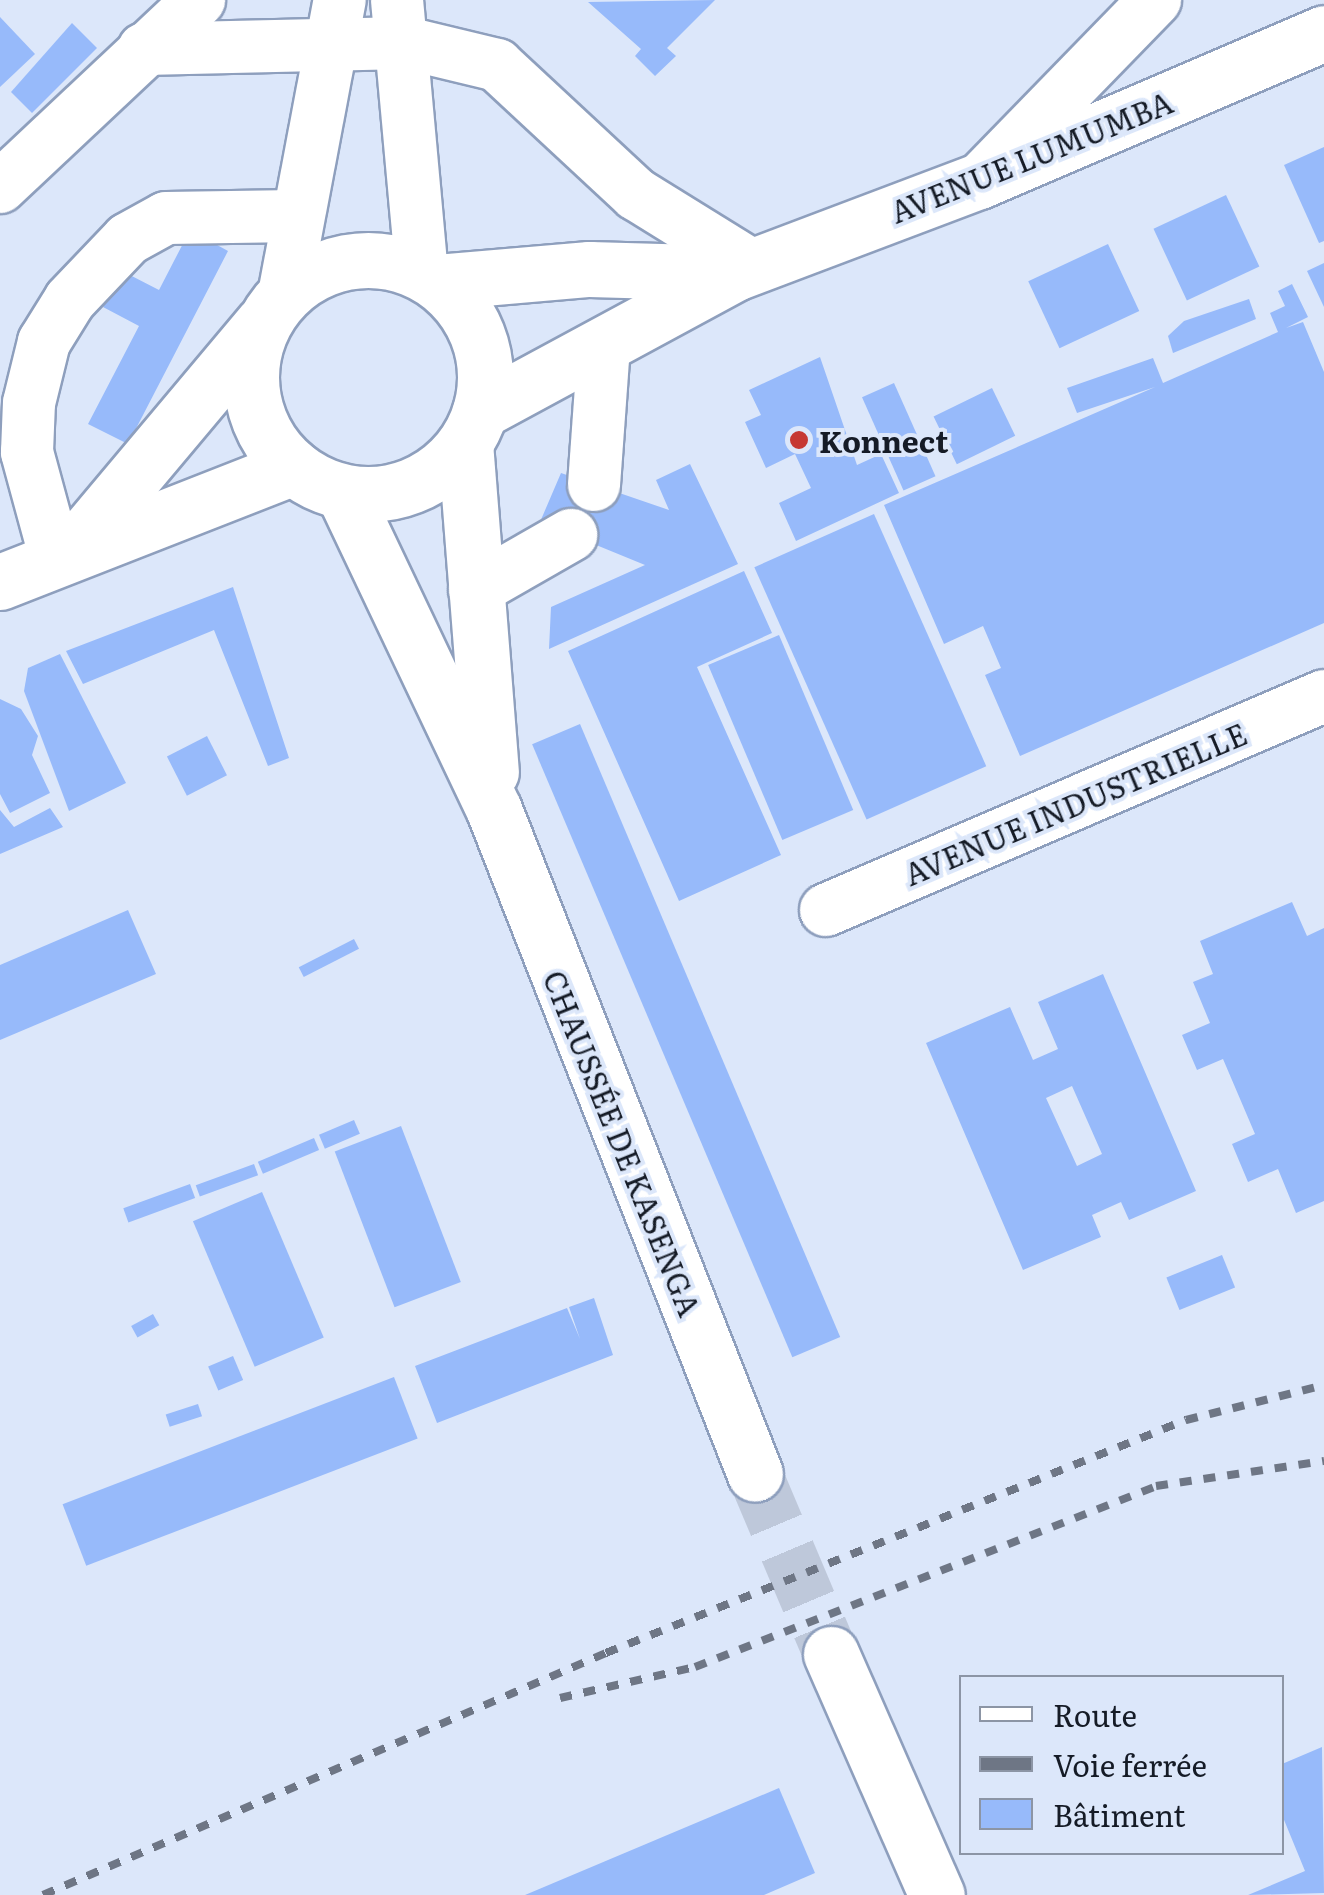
<!DOCTYPE html>
<meta charset="utf-8">
<style>
body{margin:0}
#map{position:relative;width:1324px;height:1895px;overflow:hidden;background:#dce7fa;font-family:Literata,serif}
div>[style]{position:absolute}
.building>*{inset:0;background:#97bafa;transform-origin:0 0}
.major-tunnel>*{height:55px;margin-top:-27.5px;transform-origin:0;background:repeating-linear-gradient(90deg,#bec8da 0 55px,transparent 0 83px)}
.roads{filter:drop-shadow(2px 0 #8e9fbd) drop-shadow(-2px 0 #8e9fbd) drop-shadow(0 2px #8e9fbd) drop-shadow(0 -2px #8e9fbd)}
.minor>*{height:52px;margin:-26px;padding:0 26px;transform-origin:26px;border-radius:26px;background:#fff}
.major>*{height:55px;margin:-27.5px;padding:0 27.5px;transform-origin:27.5px;border-radius:27.5px;background:#fff}
.highway>*{height:55px;margin:-27.5px;padding:0 27.5px;transform-origin:27.5px;border-radius:27.5px;background:#fff}
.highway>.ring{margin:-27.5px;padding:0;box-sizing:content-box;background:none;border:55px solid #fff;border-radius:50%}
.rail>*{height:8px;margin-top:-4px;transform-origin:0;background:repeating-linear-gradient(90deg,#6e7685 0 12px,transparent 0 24px)}
.dots>*{width:28px;height:28px;translate:-50% -50%;box-sizing:border-box;border:5px solid #dce7fa;border-radius:50%}
span{translate:-50% -50%;white-space:nowrap;text-align:center;line-height:1.15;-webkit-text-stroke:8px #dce7fa;paint-order:stroke}
.street-label{font-size:30px;color:#151b26}
.poi-label{font-size:30px;color:#151b26;font-weight:700}
.left{translate:0 -50%;text-align:left}
.legend{position:absolute;left:959px;top:1675px;width:325px;height:180px;box-sizing:border-box;background:#dce7fa;border:2px solid #8c95a5;margin:0;padding:12px 18px;list-style:none;font-size:30px;color:#151b26}
.legend li{display:flex;align-items:center;gap:20px;height:50px}
.legend b{width:50px;border:2px solid #8c95a5}
</style>
<div id="map">
<div class="building">
<div style="clip-path:polygon(715px 0,667px 48px,676px 56px,655px 76px,635px 56px,641px 49px,588px 2px)"></div>
<div style="clip-path:polygon(0 17px,35px 54px,0 87px)"></div>
<div style="clip-path:polygon(72px 23px,97px 48px,32px 113px,11px 92px)"></div>
<div style="clip-path:polygon(1324px 147px,1324px 241px,1319px 243px,1284px 165px)"></div>
<div style="left:1226px;top:195px;width:79px;height:80px;rotate:65deg"></div>
<div style="clip-path:polygon(190px 230px,228px 251px,128px 444px,88px 424px,139px 326px,103px 307px,122px 271px,159px 290px)"></div>
<div style="left:1108px;top:244px;width:74px;height:88px;rotate:65deg"></div>
<div style="clip-path:polygon(1324px 263px,1324px 307px,1307px 271px)"></div>
<div style="clip-path:polygon(1292px 284px,1308px 317px,1286px 328px,1303px 322px,1324px 372px,1324px 623px,1020px 756px,985px 675px,1001px 668px,983px 626px,944px 644px,884px 505px,1155px 387px,1077px 413px,1067px 388px,1153px 358px,1163px 383px,1278px 332px,1270px 313px,1285px 306px,1278px 291px)"></div>
<div style="clip-path:polygon(1249px 299px,1256px 319px,1173px 353px,1168px 336px,1184px 321px)"></div>
<div style="clip-path:polygon(820px 357px,857px 465px,881px 454px,899px 493px,796px 541px,779px 503px,811px 488px,795px 454px,766px 468px,745px 422px,761px 415px,749px 390px)"></div>
<div style="left:894px;top:383px;width:102px;height:35px;rotate:66deg"></div>
<div style="left:992px;top:388px;width:53px;height:65px;rotate:64deg"></div>
<div style="clip-path:polygon(690px 464px,738px 564px,549px 649px,551px 607px,645px 565px,540px 522px,561px 473px,669px 510px,656px 480px)"></div>
<div style="left:874px;top:514px;width:276px;height:131px;rotate:66deg"></div>
<div style="clip-path:polygon(744px 571px,772px 633px,697px 667px,781px 855px,679px 901px,568px 651px)"></div>
<div style="clip-path:polygon(233px 587px,289px 758px,268px 766px,214px 630px,83px 684px,66px 651px)"></div>
<div style="left:779px;top:635px;width:190px;height:77px;rotate:67deg"></div>
<div style="clip-path:polygon(60px 654px,126px 783px,69px 811px,24px 691px,28px 668px)"></div>
<div style="clip-path:polygon(0 699px,21px 709px,38px 736px,32px 755px,50px 793px,10px 813px,0 794px)"></div>
<div style="left:580px;top:724px;width:666px;height:52px;rotate:67deg"></div>
<div style="left:207px;top:736px;width:44px;height:45px;rotate:63deg"></div>
<div style="clip-path:polygon(50px 808px,63px 827px,0 854px,0 810px,14px 827px)"></div>
<div style="clip-path:polygon(1292px 902px,1307px 936px,1324px 928px,1324px 1201px,1296px 1213px,1278px 1169px,1248px 1182px,1232px 1144px,1255px 1134px,1223px 1059px,1197px 1070px,1182px 1035px,1210px 1023px,1193px 982px,1213px 974px,1200px 941px)"></div>
<div style="clip-path:polygon(128px 910px,156px 974px,0 1040px,0 965px)"></div>
<div style="left:354px;top:939px;width:11px;height:62px;rotate:63deg"></div>
<div style="clip-path:polygon(evenodd,1103px 974px,1196px 1191px,1129px 1220px,1121px 1202px,1092px 1215px,1101px 1237px,1023px 1270px,926px 1043px,1010px 1007px,1033px 1060px,1058px 1049px,1038px 1002px,1103px 974px,1072px 1086px,1102px 1154px,1077px 1166px,1046px 1098px,1072px 1086px)"></div>
<div style="left:354px;top:1120px;width:15px;height:38px;rotate:67deg"></div>
<div style="left:401px;top:1126px;width:167px;height:71px;rotate:69deg"></div>
<div style="left:314px;top:1138px;width:13px;height:61px;rotate:67deg"></div>
<div style="left:254px;top:1164px;width:12px;height:62px;rotate:70deg"></div>
<div style="left:190px;top:1184px;width:15px;height:71px;rotate:70deg"></div>
<div style="left:262px;top:1192px;width:158px;height:75px;rotate:67deg"></div>
<div style="left:1222px;top:1255px;width:35px;height:60px;rotate:68deg"></div>
<div style="clip-path:polygon(594px 1298px,613px 1355px,437px 1423px,415px 1366px,567px 1308px,580px 1339px,569px 1307px)"></div>
<div style="left:153px;top:1314px;width:13px;height:25px;rotate:61deg"></div>
<div style="left:233px;top:1356px;width:26px;height:27px;rotate:67deg"></div>
<div style="left:394px;top:1377px;width:66px;height:355px;rotate:69deg"></div>
<div style="left:198px;top:1404px;width:13px;height:34px;rotate:72deg"></div>
<div style="clip-path:polygon(1322px 1747px,1324px 1893px,1248px 1895px,1305px 1871px,1282px 1815px,1282px 1764px)"></div>
<div style="clip-path:polygon(779px 1788px,815px 1873px,764px 1895px,525px 1895px)"></div>
</div>
<div class="major-tunnel">
<div style="left:755px;top:1474px;width:195px;rotate:67.1deg"></div>
</div>
<div class="roads">
<div class="minor">
<div style="left:397px;top:0;width:274px;rotate:84.8deg"></div>
<div style="left:144px;top:49px;width:262px;rotate:-1.3deg"></div>
<div style="left:406px;top:43px;width:94px;rotate:13.6deg"></div>
<div style="left:497px;top:65px;width:190px;rotate:42.9deg"></div>
<div style="left:636px;top:194px;width:137px;rotate:31.8deg"></div>
<div style="left:980px;top:180px;width:251px;rotate:-45.8deg"></div>
<div style="left:0;top:187px;width:273px;rotate:-43.2deg"></div>
<div style="left:284px;top:295px;width:300px;rotate:-79.3deg"></div>
<div style="left:594px;top:485px;width:140px;rotate:-85.9deg"></div>
<div style="left:56px;top:559px;width:111px;rotate:-105.2deg"></div>
<div style="left:27px;top:452px;width:49px;rotate:-87.7deg"></div>
<div style="left:29px;top:403px;width:63px;rotate:-76.2deg"></div>
<div style="left:44px;top:342px;width:49px;rotate:-58.2deg"></div>
<div style="left:70px;top:300px;width:84px;rotate:-46.4deg"></div>
<div style="left:128px;top:239px;width:43px;rotate:-28.9deg"></div>
<div style="left:166px;top:218px;width:130px;rotate:-0.9deg"></div>
<div style="left:475px;top:590px;width:111px;rotate:-29.8deg"></div>
<div style="left:826px;top:910px;width:542px;rotate:-23.25deg"></div>
</div>
<div class="major">
<div style="left:465px;top:443px;width:330px;rotate:85.5deg"></div>
<div style="left:343px;top:492px;width:352px;rotate:64.6deg"></div>
<div style="left:494px;top:810px;width:713px;rotate:68.54deg"></div>
<div style="left:831px;top:1654px;width:263px;rotate:66.3deg"></div>
</div>
<div class="highway">
<div class="ring" style="left:251px;top:260px;width:179px;height:179px"></div>
<div style="left:437px;top:282px;width:153px;rotate:-4.9deg"></div>
<div style="left:589px;top:269px;width:143px;rotate:1.6deg"></div>
<div style="left:480px;top:411px;width:290px;rotate:-28.4deg"></div>
<div style="left:735px;top:273px;width:261px;rotate:-20.7deg"></div>
<div style="left:979px;top:181px;width:375px;rotate:-23.2deg"></div>
<div style="left:74px;top:548px;width:294px;rotate:-50deg"></div>
<div style="left:0;top:582px;width:315px;rotate:-21.4deg"></div>
</div>
</div>
<div class="rail">
<div style="left:560px;top:1698px;width:139px;rotate:-12.9deg"></div>
<div style="left:695px;top:1667px;width:495px;rotate:-21.4deg"></div>
<div style="left:1156px;top:1486px;width:170px;rotate:-8.5deg"></div>
<div style="left:43px;top:1895px;width:613px;rotate:-23.26deg"></div>
<div style="left:606px;top:1653px;width:625px;rotate:-21.89deg"></div>
<div style="left:1186px;top:1420px;width:142px;rotate:-14.2deg"></div>
</div>
<div class="dots">
<div style="left:799px;top:440px;background:#c63833"></div>
</div>
<div class="street-label">
<span style="left:1031px;top:156px;rotate:-22deg">AVENUE LUMUMBA</span>
<span style="left:1075px;top:803px;rotate:-23deg">AVENUE INDUSTRIELLE</span>
<span style="left:623px;top:1143px;rotate:68deg">CHAUSSÉE DE KASENGA</span>
</div>
<div class="poi-label">
<span class="left" style="left:819px;top:440px">Konnect</span>
</div>
<ul class="legend">
<li><b style="height:12px;background:#fff"></b>Route</li>
<li><b style="height:12px;background:#6e7685"></b>Voie ferrée</li>
<li><b style="height:28px;background:#97bafa"></b>Bâtiment</li>
</ul>
</div>
